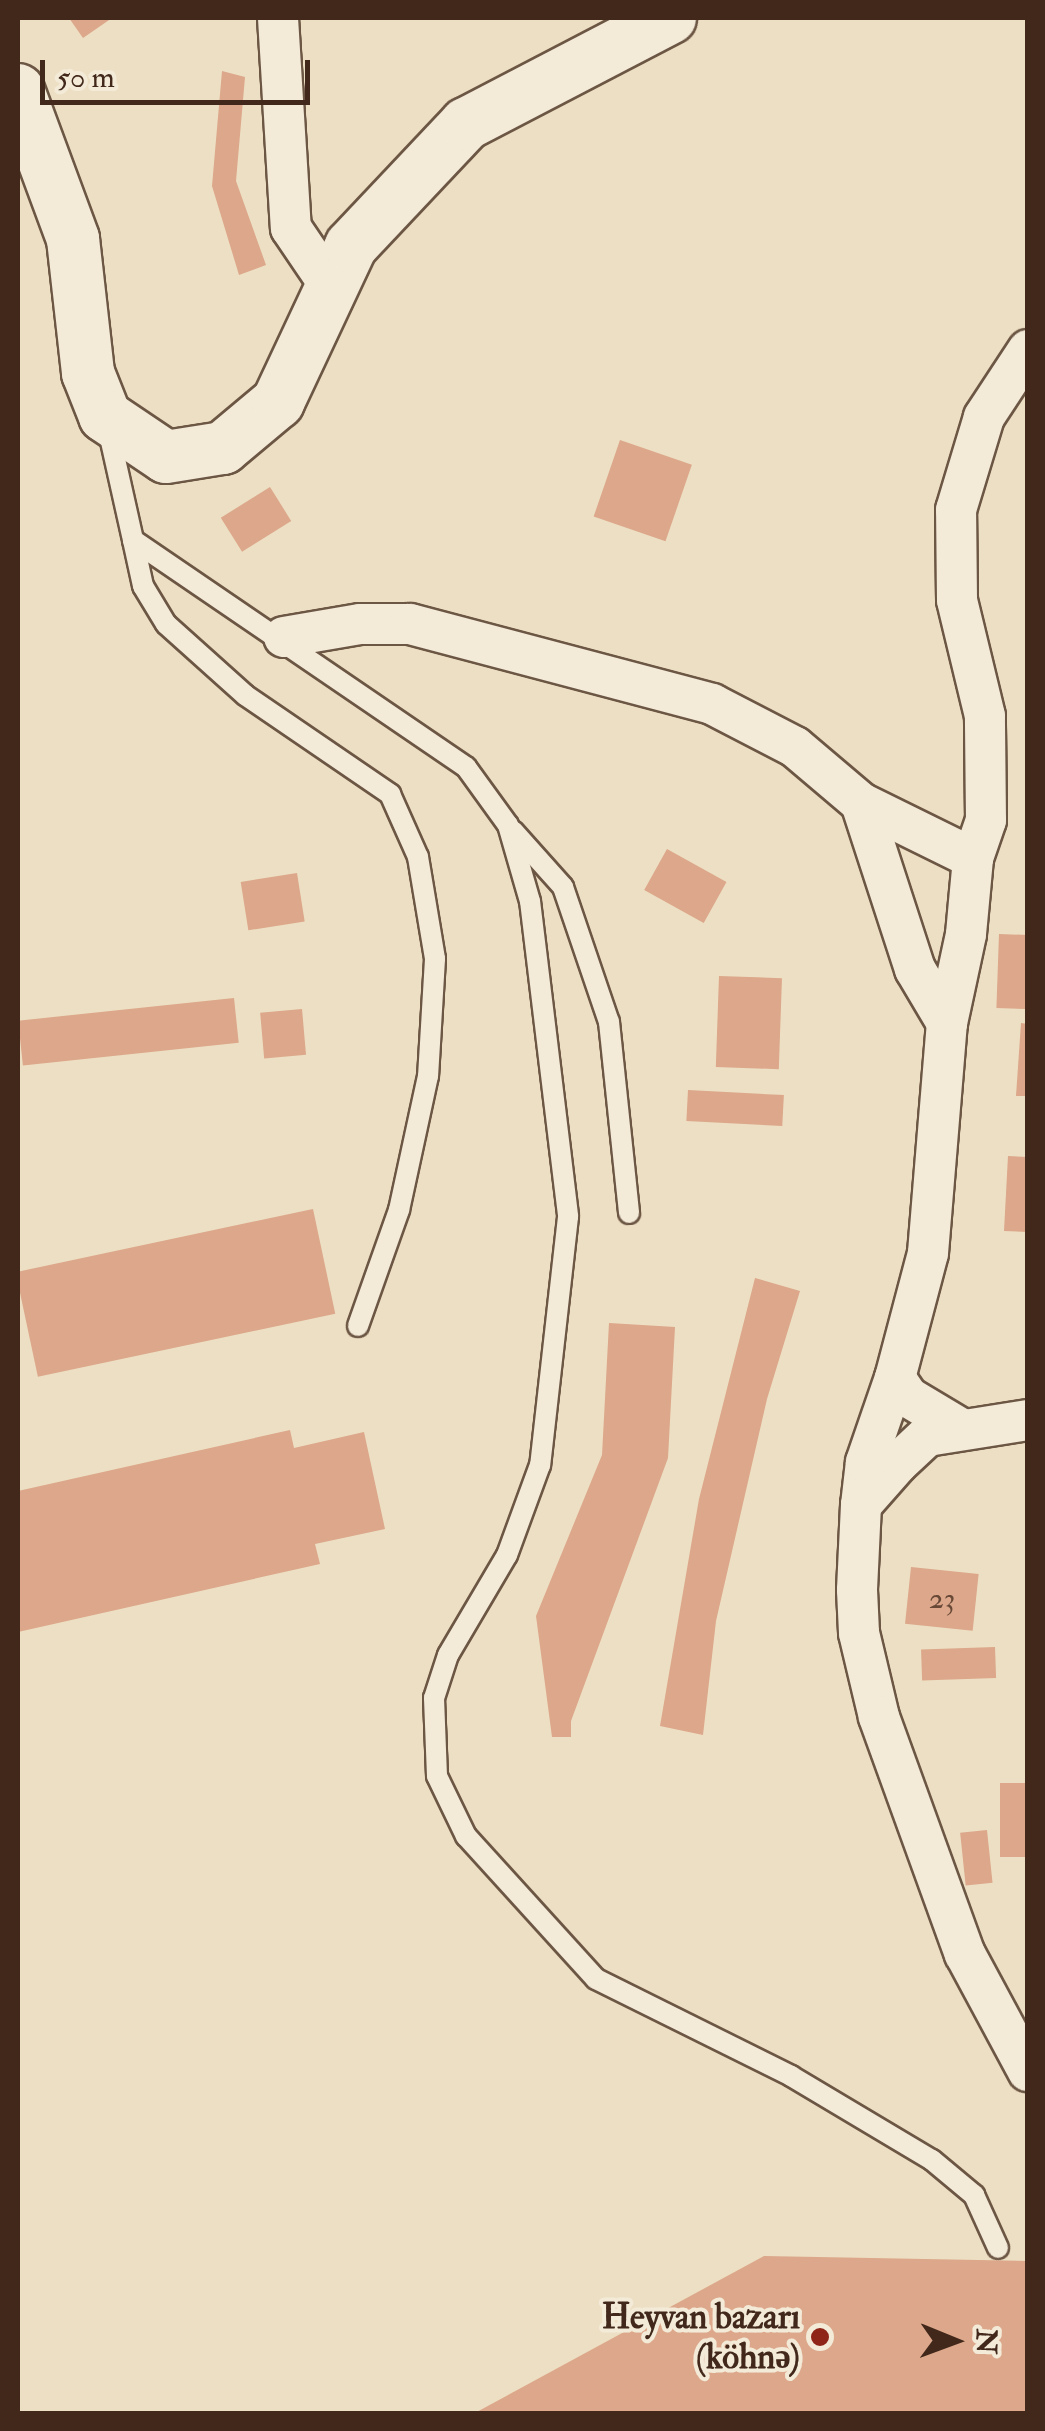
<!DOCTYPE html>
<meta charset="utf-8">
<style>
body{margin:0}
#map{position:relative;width:1045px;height:2431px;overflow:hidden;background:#eddfc3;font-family:"IM FELL Double Pica",serif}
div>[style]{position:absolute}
.building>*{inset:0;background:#dca78a;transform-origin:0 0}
.roads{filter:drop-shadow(2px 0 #6c5644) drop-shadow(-2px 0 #6c5644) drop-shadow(0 2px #6c5644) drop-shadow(0 -2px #6c5644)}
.service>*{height:20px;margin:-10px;padding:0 10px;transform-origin:10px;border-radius:10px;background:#f3ead8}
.minor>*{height:40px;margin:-20px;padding:0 20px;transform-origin:20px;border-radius:20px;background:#f3ead8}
.tertiary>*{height:52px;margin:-26px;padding:0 26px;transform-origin:26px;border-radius:26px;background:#f3ead8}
.dots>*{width:28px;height:28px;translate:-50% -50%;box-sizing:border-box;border:5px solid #f3ead8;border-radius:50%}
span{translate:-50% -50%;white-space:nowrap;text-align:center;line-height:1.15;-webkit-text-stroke:8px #f3ead8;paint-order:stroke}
.number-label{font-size:30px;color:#684836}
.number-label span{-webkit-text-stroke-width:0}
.poi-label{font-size:35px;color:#41281a;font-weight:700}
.right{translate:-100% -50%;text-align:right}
.frame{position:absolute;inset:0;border:20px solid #41281a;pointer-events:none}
.north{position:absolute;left:905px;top:2291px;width:100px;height:100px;-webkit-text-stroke:8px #f3ead8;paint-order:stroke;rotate:91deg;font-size:28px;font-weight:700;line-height:40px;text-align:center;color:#41281a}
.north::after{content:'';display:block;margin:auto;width:35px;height:45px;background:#41281a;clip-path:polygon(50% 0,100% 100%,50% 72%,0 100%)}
.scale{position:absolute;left:40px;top:60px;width:270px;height:45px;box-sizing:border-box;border:5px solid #41281a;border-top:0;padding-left:12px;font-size:30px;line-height:35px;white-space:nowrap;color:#41281a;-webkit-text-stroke:8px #f3ead8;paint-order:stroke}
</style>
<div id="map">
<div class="building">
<div style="clip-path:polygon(69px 18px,112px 18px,83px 38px)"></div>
<div style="clip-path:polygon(222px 71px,245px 77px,236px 181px,266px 265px,239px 275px,212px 186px)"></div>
<div style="left:620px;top:440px;width:76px;height:81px;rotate:19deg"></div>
<div style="left:270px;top:487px;width:40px;height:58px;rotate:58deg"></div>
<div style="left:667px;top:849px;width:68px;height:47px;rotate:29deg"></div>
<div style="left:297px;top:873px;width:49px;height:57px;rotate:81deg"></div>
<div style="left:999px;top:934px;width:29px;height:74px;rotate:2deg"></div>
<div style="left:719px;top:976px;width:63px;height:91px;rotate:2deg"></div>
<div style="left:234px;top:998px;width:45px;height:217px;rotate:84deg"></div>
<div style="left:302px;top:1009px;width:46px;height:42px;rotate:85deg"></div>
<div style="clip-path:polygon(1021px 1023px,1028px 1024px,1028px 1096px,1016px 1096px)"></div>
<div style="left:688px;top:1090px;width:96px;height:31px;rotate:3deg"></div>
<div style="clip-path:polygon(1008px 1156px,1028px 1157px,1028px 1232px,1004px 1231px)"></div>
<div style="left:313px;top:1209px;width:107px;height:304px;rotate:78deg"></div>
<div style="clip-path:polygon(755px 1278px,800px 1291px,767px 1399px,716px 1621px,703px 1735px,660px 1726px,699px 1499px)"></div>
<div style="clip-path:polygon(609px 1323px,675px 1327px,668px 1458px,571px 1721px,571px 1737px,552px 1737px,536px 1616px,602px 1455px)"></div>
<div style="clip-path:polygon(290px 1430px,294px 1448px,364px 1432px,385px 1529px,315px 1544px,320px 1564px,18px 1632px,18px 1491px)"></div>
<div style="left:911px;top:1567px;width:68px;height:57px;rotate:6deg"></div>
<div style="left:995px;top:1647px;width:31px;height:74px;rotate:88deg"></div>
<div style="left:1028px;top:1783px;width:74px;height:28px;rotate:90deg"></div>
<div style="left:987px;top:1830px;width:53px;height:27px;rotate:84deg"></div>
<div style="clip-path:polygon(764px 2256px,1028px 2261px,1028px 2414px,473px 2414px)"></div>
</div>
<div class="roads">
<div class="service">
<div style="left:108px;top:428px;width:115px;rotate:77.4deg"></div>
<div style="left:133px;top:540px;width:403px;rotate:34.3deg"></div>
<div style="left:466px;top:767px;width:72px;rotate:54.1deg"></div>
<div style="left:508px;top:825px;width:79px;rotate:73.9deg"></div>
<div style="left:530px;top:901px;width:318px;rotate:83.1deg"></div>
<div style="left:568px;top:1217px;width:250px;rotate:96.4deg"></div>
<div style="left:540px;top:1465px;width:96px;rotate:110.1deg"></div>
<div style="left:507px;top:1555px;width:116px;rotate:120.5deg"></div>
<div style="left:448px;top:1655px;width:45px;rotate:108deg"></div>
<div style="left:434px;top:1698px;width:78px;rotate:87.8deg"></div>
<div style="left:437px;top:1776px;width:67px;rotate:64.2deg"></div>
<div style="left:466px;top:1836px;width:193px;rotate:47.7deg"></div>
<div style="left:596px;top:1979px;width:218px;rotate:26.4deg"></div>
<div style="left:791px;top:2076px;width:164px;rotate:30.8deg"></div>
<div style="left:932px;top:2160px;width:55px;rotate:39.8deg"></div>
<div style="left:974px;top:2195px;width:58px;rotate:65.6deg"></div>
<div style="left:133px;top:540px;width:47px;rotate:77.7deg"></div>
<div style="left:143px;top:586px;width:44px;rotate:58.8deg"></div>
<div style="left:166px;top:624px;width:106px;rotate:41.9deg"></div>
<div style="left:245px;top:695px;width:176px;rotate:34.3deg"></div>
<div style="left:390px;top:794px;width:69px;rotate:66deg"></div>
<div style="left:418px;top:857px;width:103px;rotate:80.5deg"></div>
<div style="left:435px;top:959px;width:117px;rotate:93.4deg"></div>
<div style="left:428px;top:1076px;width:137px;rotate:102.2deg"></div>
<div style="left:399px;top:1210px;width:123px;rotate:109.5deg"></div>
<div style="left:513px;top:831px;width:75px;rotate:48.2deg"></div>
<div style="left:563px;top:887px;width:143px;rotate:71.2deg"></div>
<div style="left:609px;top:1022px;width:192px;rotate:84deg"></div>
</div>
<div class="minor">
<div style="left:278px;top:18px;width:210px;rotate:86.5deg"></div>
<div style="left:291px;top:228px;width:71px;rotate:55.9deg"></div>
<div style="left:284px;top:637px;width:77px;rotate:-9.7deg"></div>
<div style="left:360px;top:624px;width:50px"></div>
<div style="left:410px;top:624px;width:312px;rotate:14.8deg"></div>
<div style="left:712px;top:704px;width:93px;rotate:27.4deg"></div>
<div style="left:795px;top:747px;width:87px;rotate:40.3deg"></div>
<div style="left:861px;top:803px;width:125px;rotate:26.2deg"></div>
<div style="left:861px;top:803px;width:175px;rotate:72deg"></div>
<div style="left:915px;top:969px;width:63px;rotate:59.3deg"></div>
<div style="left:1028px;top:1420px;width:102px;rotate:171deg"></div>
<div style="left:927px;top:1436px;width:40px;rotate:137deg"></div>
<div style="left:898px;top:1463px;width:56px;rotate:131.4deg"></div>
<div style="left:861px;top:1505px;width:85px;rotate:92.7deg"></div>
<div style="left:857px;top:1590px;width:43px;rotate:87.3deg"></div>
<div style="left:859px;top:1633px;width:86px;rotate:76.6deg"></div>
<div style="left:879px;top:1717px;width:252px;rotate:70.1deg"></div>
<div style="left:965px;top:1954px;width:133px;rotate:61.7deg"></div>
<div style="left:958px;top:1427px;width:58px;rotate:-149deg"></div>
<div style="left:908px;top:1397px;width:23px;rotate:-124deg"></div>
<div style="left:895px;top:1378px;width:129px;rotate:-75.2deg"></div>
<div style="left:928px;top:1253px;width:231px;rotate:-85.3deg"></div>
<div style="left:947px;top:1023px;width:91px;rotate:-77.9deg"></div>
<div style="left:966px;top:934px;width:76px;rotate:-84.7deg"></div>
<div style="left:973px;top:858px;width:40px;rotate:-71.1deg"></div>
<div style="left:986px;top:820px;width:104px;rotate:-90.6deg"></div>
<div style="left:985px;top:716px;width:119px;rotate:-103.6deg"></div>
<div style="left:957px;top:600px;width:90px;rotate:-90.6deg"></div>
<div style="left:956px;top:510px;width:97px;rotate:-73.2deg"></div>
<div style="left:984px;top:417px;width:80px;rotate:-56.7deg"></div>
<div style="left:861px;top:1505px;width:43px;rotate:-83.4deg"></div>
<div style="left:866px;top:1462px;width:89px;rotate:-71deg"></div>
</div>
<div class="tertiary">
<div style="left:18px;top:90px;width:159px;rotate:69.7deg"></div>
<div style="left:73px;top:239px;width:135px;rotate:83.6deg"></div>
<div style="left:88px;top:373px;width:46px;rotate:68.4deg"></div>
<div style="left:105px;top:416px;width:73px;rotate:33.9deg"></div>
<div style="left:166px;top:457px;width:58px;rotate:-9deg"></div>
<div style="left:223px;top:448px;width:72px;rotate:-39.9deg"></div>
<div style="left:278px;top:402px;width:172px;rotate:-64.9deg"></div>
<div style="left:351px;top:246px;width:168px;rotate:-46.7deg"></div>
<div style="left:466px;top:124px;width:230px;rotate:-27.5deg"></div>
</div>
</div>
<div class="dots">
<div style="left:820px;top:2337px;background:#8f2418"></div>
</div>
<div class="number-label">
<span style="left:942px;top:1599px">23</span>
</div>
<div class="poi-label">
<span class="right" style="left:800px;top:2337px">Heyvan bazarı<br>(köhnə)</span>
</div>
<div class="frame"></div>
<div class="north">N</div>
<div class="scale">50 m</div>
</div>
